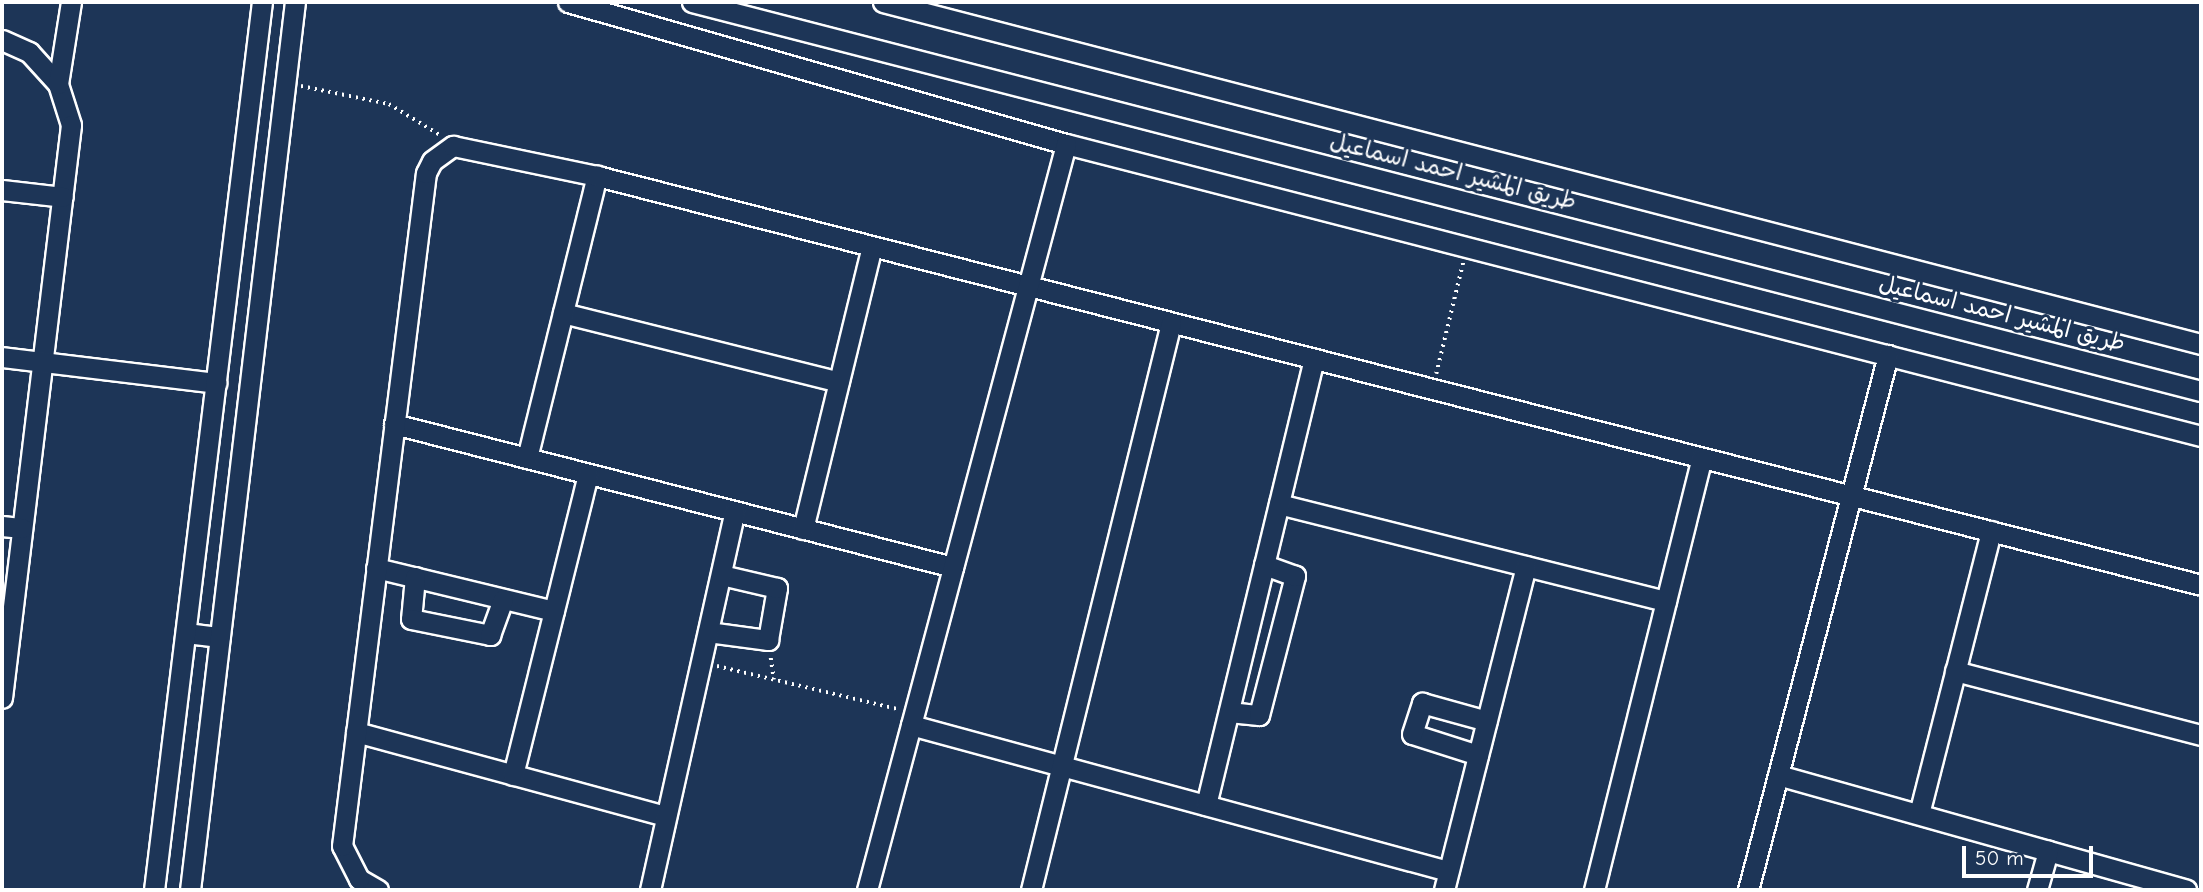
<!DOCTYPE html>
<meta charset="utf-8">
<style>
body{margin:0}
#map{position:relative;width:2203px;height:892px;overflow:hidden;background:#1d3557;font-family:"Comic Neue","Playpen Sans Arabic",sans-serif}
div>[style]{position:absolute}
.path>*{height:3.5px;margin-top:-1.75px;transform-origin:0;background:repeating-linear-gradient(90deg,#fff 0 2px,transparent 0 7px)}
.roads{filter:drop-shadow(2px 0 #fff) drop-shadow(-2px 0 #fff) drop-shadow(0 2px #fff) drop-shadow(0 -2px #fff)}
.minor>*{height:19px;margin:-9.5px;padding:0 9.5px;transform-origin:9.5px;border-radius:9.5px;background:#1d3557}
span{translate:-50% -50%;white-space:nowrap;text-align:center;line-height:1.15;-webkit-text-stroke:6px #1d3557;paint-order:stroke}
.street-label{font-size:23px;color:#fff}
.frame{position:absolute;inset:0;border:4px solid #fff;pointer-events:none}
.scale{position:absolute;left:1962px;top:846px;width:131px;height:32px;box-sizing:border-box;border:4px solid #fff;border-top:0;padding-left:9px;font-size:21px;line-height:24px;white-space:nowrap;color:#fff;-webkit-text-stroke:5px #1d3557;paint-order:stroke}
</style>
<div id="map">
<div class="path">
<div style="left:301px;top:86px;width:90px;rotate:11.6deg"></div>
<div style="left:389px;top:104px;width:60px;rotate:31.3deg"></div>
<div style="left:1436px;top:374px;width:115px;rotate:-76.4deg"></div>
<div style="left:771px;top:658px;width:22px;rotate:82deg"></div>
<div style="left:717px;top:666px;width:185px;rotate:13.4deg"></div>
</div>
<div class="roads">
<div class="minor">
<div style="left:568px;top:2px;width:518px;rotate:15.92deg"></div>
<div style="left:1066px;top:144px;width:1172px;rotate:14.43deg"></div>
<div style="left:692px;top:2px;width:1558px;rotate:14.46deg"></div>
<div style="left:883px;top:2px;width:1362px;rotate:14.55deg"></div>
<div style="left:2px;top:40px;width:30px;rotate:24deg"></div>
<div style="left:29px;top:52px;width:43px;rotate:47.8deg"></div>
<div style="left:58px;top:84px;width:43px;rotate:72.4deg"></div>
<div style="left:71px;top:125px;width:577px;rotate:96.87deg"></div>
<div style="left:58px;top:84px;width:83px;rotate:-81deg"></div>
<div style="left:2px;top:190px;width:61px;rotate:6.5deg"></div>
<div style="left:563px;top:313px;width:284px;rotate:14deg"></div>
<div style="left:2px;top:357px;width:216px;rotate:6.9deg"></div>
<div style="left:394px;top:424px;width:577px;rotate:14.35deg"></div>
<div style="left:527px;top:458px;width:291px;rotate:-76.1deg"></div>
<div style="left:1279px;top:504px;width:399px;rotate:14.1deg"></div>
<div style="left:2px;top:526px;width:20px;rotate:6deg"></div>
<div style="left:803px;top:529px;width:290px;rotate:-76.3deg"></div>
<div style="left:376px;top:568px;width:183px;rotate:13.6deg"></div>
<div style="left:415px;top:577px;width:42px;rotate:95.4deg"></div>
<div style="left:411px;top:619px;width:81px;rotate:11.4deg"></div>
<div style="left:490px;top:635px;width:38px;rotate:-70deg"></div>
<div style="left:708px;top:632px;width:61px;rotate:7.6deg"></div>
<div style="left:768px;top:640px;width:53px;rotate:-80.2deg"></div>
<div style="left:777px;top:588px;width:57px;rotate:-166.9deg"></div>
<div style="left:186px;top:633px;width:34px;rotate:7deg"></div>
<div style="left:1955px;top:671px;width:254px;rotate:14.6deg"></div>
<div style="left:1229px;top:712px;width:30px;rotate:6deg"></div>
<div style="left:1259px;top:715px;width:144px;rotate:-75.5deg"></div>
<div style="left:1295px;top:576px;width:33px;rotate:-160deg"></div>
<div style="left:911px;top:725px;width:556px;rotate:15.21deg"></div>
<div style="left:356px;top:732px;width:321px;rotate:15.2deg"></div>
<div style="left:1478px;top:755px;width:69px;rotate:-162.3deg"></div>
<div style="left:1412px;top:734px;width:33px;rotate:-72deg"></div>
<div style="left:1422px;top:703px;width:67px;rotate:15.5deg"></div>
<div style="left:513px;top:775px;width:310px;rotate:-76deg"></div>
<div style="left:1778px;top:775px;width:424px;rotate:15.7deg"></div>
<div style="left:1206px;top:805px;width:459px;rotate:-76.4deg"></div>
<div style="left:1919px;top:814px;width:292px;rotate:-75.7deg"></div>
<div style="left:154px;top:890px;width:895px;rotate:-83.07deg"></div>
<div style="left:190px;top:890px;width:894px;rotate:-83.26deg"></div>
<div style="left:378px;top:890px;width:22px;rotate:-150deg"></div>
<div style="left:359px;top:879px;width:37px;rotate:-117deg"></div>
<div style="left:342px;top:846px;width:678px;rotate:-82.89deg"></div>
<div style="left:426px;top:173px;width:13px;rotate:-63deg"></div>
<div style="left:432px;top:161px;width:26px;rotate:-36deg"></div>
<div style="left:453px;top:146px;width:147px;rotate:11.8deg"></div>
<div style="left:597px;top:176px;width:1655px;rotate:14.3deg"></div>
<div style="left:650px;top:890px;width:388px;rotate:-77.4deg"></div>
<div style="left:867px;top:890px;width:772px;rotate:-75.06deg"></div>
<div style="left:1031px;top:890px;width:584px;rotate:-76.13deg"></div>
<div style="left:1444px;top:890px;width:334px;rotate:-75.8deg"></div>
<div style="left:1594px;top:890px;width:445px;rotate:-76deg"></div>
<div style="left:1748px;top:890px;width:553px;rotate:-75.34deg"></div>
<div style="left:2037px;top:890px;width:41px;rotate:-74.2deg"></div>
</div>
</div>
<div class="street-label">
<span style="left:1453px;top:172px;rotate:14deg">طريق المشير احمد اسماعيل</span>
<span style="left:2002px;top:314px;rotate:14deg">طريق المشير احمد اسماعيل</span>
</div>
<div class="frame"></div>
<div class="scale">50 m</div>
</div>
